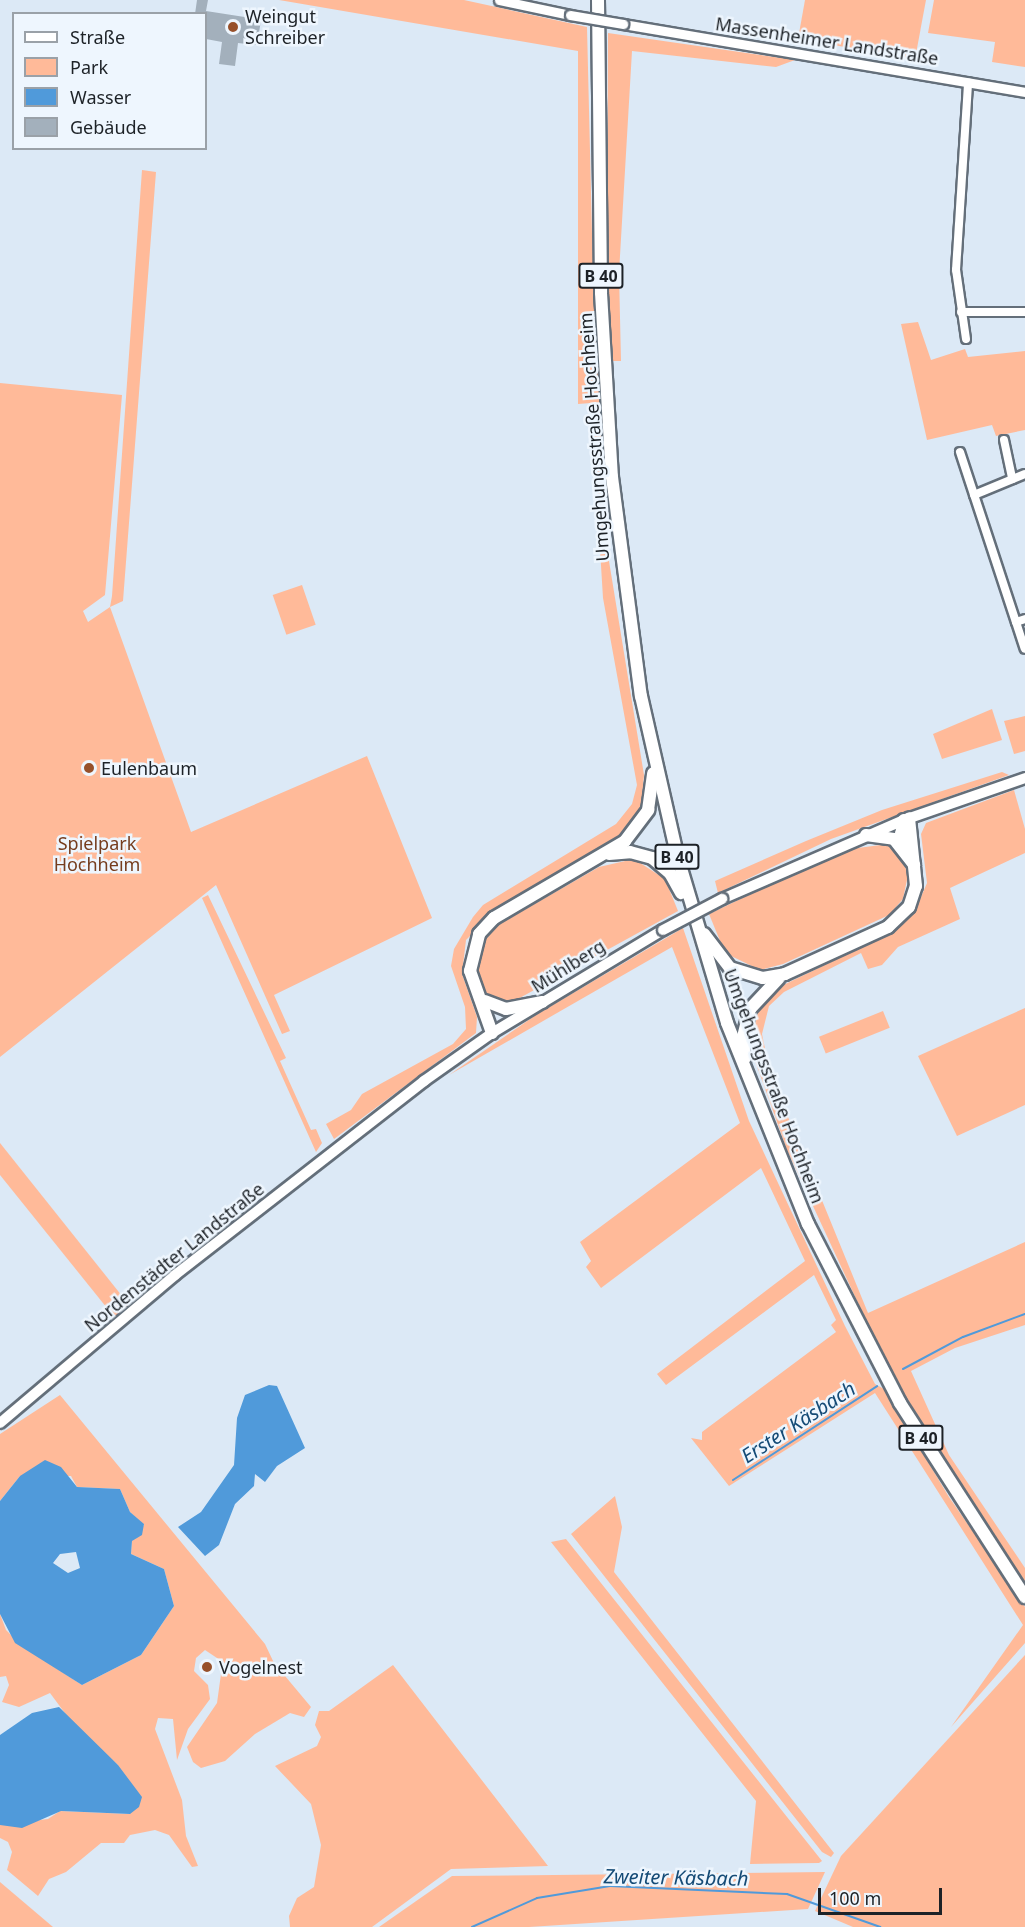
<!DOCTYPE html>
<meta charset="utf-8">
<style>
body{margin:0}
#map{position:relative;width:1025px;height:1927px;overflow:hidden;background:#dce9f6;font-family:"Noto Sans",sans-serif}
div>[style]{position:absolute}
.green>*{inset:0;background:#ffba99;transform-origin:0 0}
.water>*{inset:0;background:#509ada}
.stream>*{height:2px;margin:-1px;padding:0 1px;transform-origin:1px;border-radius:1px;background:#509ada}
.building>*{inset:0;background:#a3b0bc}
.roads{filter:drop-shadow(2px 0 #646f7a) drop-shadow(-2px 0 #646f7a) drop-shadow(0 2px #646f7a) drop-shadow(0 -2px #646f7a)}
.minor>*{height:8px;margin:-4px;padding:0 4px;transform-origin:4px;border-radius:4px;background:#fff}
.tertiary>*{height:9px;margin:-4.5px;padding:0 4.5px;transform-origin:4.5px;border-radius:4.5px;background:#fff}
.secondary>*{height:10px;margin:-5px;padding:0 5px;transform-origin:5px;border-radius:5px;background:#fff}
.primary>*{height:12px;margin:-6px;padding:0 6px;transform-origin:6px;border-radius:6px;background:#fff}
.bridges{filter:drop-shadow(2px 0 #646f7a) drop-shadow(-2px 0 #646f7a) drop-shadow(0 2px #646f7a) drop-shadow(0 -2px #646f7a)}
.tertiary-bridge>*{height:9px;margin:-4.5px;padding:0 4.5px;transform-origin:4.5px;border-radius:4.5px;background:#fff}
.secondary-bridge>*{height:10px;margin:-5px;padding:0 5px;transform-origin:5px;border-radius:5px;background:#fff}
.dots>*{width:16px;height:16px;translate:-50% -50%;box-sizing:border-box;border:3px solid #eef6fe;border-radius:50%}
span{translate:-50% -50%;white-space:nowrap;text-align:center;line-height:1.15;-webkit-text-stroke:5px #eef6fe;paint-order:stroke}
.shield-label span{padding:2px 4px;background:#eef6fe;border:2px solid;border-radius:4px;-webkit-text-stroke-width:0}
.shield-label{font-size:16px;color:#1d2227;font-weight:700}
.poi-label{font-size:18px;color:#1d2227}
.left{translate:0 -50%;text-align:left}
.street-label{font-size:18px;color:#1d2227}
.park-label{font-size:18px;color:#763d1e}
.water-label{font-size:20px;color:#154b76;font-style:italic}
.legend{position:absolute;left:12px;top:12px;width:195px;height:138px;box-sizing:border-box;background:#eef6fe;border:2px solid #9aa1a8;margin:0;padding:8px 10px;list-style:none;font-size:18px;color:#1d2227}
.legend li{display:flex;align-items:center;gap:12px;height:30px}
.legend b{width:30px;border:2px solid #9aa1a8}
.scale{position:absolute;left:818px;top:1888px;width:124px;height:27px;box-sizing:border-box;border:3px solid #1d2227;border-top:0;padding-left:8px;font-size:18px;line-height:21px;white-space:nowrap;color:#1d2227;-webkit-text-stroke:4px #eef6fe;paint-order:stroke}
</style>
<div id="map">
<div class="green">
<div style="clip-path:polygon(279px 0,464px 0,587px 27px,592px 234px,608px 555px,644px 775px,641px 808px,623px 833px,496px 910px,466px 940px,462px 974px,477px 1017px,476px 1033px,334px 1139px,326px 1124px,351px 1110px,362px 1094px,453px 1044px,466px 1029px,465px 1007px,451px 966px,454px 949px,473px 917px,483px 905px,616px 824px,632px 804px,637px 785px,603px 598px,591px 403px,578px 404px,578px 51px)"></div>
<div style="clip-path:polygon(805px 0,926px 0,915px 59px,798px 39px)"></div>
<div style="clip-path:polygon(934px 0,1025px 0,1025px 67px,992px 62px,995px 42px,928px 33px)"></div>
<div style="clip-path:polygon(608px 33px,795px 60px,776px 67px,632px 51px,619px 273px,621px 361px,613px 361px,607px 269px)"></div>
<div style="clip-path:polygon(142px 170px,156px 172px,123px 601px,110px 607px,191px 832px,367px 756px,432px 918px,274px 995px,290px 1031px,282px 1034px,216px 885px,0 1057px,0 383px,122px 395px,105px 595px,83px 611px,88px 622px,110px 607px,112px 596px)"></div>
<div style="clip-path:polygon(918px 322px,931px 360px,965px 349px,968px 357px,1025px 351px,1025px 430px,996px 436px,992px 425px,927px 440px,901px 324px)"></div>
<div style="left:302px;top:585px;width:42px;height:31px;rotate:71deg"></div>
<div style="clip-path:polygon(992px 709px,1002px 740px,942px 759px,933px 734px)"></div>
<div style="clip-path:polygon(1025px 716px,1025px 751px,1014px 754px,1004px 721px)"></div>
<div style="clip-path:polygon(1002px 772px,1009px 775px,831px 839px,718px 893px,715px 881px,806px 841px,882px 810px)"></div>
<div style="clip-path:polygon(1014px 790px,1025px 829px,1025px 853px,950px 888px,960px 919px,898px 947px,882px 965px,868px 969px,861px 953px,784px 992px,769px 1006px,762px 1034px,770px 1073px,868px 1313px,1025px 1242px,1025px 1325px,955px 1348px,911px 1371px,949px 1455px,1025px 1568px,1025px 1585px,890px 1372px,787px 1150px,749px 1044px,752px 1015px,773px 990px,891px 933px,915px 911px,927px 883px,921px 834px,926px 823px)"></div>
<div style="clip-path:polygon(888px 844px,902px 857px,908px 875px,903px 899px,889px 915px,783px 964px,760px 970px,725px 953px,709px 914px,843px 850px)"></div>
<div style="clip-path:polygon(634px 859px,665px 879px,678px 911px,516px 1000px,503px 1004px,488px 996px,477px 974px,477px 959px,480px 947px,496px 926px,599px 867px)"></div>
<div style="clip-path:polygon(208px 895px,286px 1058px,280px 1061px,311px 1130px,316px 1129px,322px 1143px,316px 1152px,202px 898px)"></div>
<div style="clip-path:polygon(683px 928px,749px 1121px,845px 1326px,875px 1384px,884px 1389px,949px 1497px,1025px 1607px,1025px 1643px,951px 1727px,1023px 1625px,875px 1393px,729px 1486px,691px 1438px,702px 1440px,702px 1432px,836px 1332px,831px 1325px,836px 1320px,814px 1275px,666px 1385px,657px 1374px,805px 1261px,761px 1168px,601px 1288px,586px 1267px,591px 1261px,580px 1242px,740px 1123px,672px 947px,449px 1075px,536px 1015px)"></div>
<div style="clip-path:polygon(1025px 1008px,1025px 1105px,957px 1136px,918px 1056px)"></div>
<div style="left:883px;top:1011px;width:18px;height:69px;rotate:68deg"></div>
<div style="clip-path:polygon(0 1143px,130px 1306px,115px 1318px,0 1175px)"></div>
<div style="clip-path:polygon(60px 1395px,265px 1644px,274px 1663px,229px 1666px,205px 1650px,196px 1658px,194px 1671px,208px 1685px,210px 1699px,188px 1729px,177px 1760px,173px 1719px,158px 1718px,155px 1729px,182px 1800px,186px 1836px,198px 1866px,192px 1867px,169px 1835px,155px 1830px,130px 1835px,124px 1843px,101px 1843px,66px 1872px,49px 1879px,38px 1896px,7px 1870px,12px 1852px,8px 1842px,0 1838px,0 1825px,48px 1819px,60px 1811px,130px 1814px,118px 1765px,76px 1728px,50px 1693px,19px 1707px,2px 1702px,9px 1685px,6px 1676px,0 1677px,0 1614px,6px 1630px,22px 1646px,82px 1685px,141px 1655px,174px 1606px,164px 1569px,131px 1554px,132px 1541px,144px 1525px,130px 1512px,120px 1489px,77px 1487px,71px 1476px,20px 1476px,0 1501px,0 1434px)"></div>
<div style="clip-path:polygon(615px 1496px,622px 1527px,614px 1572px,834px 1853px,831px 1857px,822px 1852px,571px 1534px)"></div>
<div style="clip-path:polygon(566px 1539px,822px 1861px,819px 1863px,750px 1864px,756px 1801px,551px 1542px)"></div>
<div style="clip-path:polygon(1025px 1655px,1025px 1927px,853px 1927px,815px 1911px,841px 1856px)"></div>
<div style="clip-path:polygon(393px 1665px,548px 1866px,451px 1869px,372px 1927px,290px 1927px,289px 1916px,297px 1898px,314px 1887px,321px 1845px,311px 1804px,275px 1766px,317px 1746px,321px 1737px,315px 1725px,319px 1711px,329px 1711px)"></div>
<div style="clip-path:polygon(280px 1670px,311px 1707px,304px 1717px,290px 1713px,255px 1734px,225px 1761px,201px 1768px,193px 1762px,187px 1747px,217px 1703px,221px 1674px)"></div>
<div style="clip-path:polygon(825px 1872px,808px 1909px,529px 1927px,379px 1927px,452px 1876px)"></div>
<div style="clip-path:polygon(0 1882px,53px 1927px,0 1927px)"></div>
</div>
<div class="water">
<div style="clip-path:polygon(269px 1385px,277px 1386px,305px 1448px,277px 1466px,265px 1482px,255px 1474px,254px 1486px,235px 1504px,219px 1545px,205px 1556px,178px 1527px,201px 1512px,234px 1465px,237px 1418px,245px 1395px)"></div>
<div style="clip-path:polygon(evenodd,45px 1460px,61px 1467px,77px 1487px,120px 1489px,130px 1512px,144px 1524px,142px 1535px,132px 1541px,131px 1554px,164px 1569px,174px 1606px,141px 1655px,82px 1685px,15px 1643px,0 1614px,0 1501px,20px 1476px,45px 1460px,76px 1552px,80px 1568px,68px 1573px,53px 1563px,60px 1554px,76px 1552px)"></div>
<div style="clip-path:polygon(59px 1707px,118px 1765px,142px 1797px,139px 1807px,130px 1814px,61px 1811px,22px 1828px,0 1825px,0 1735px,32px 1713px)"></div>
</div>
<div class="stream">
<div style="left:903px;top:1369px;width:68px;rotate:-28.1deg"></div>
<div style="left:963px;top:1337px;width:66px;rotate:-20.4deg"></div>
<div style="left:733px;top:1480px;width:172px;rotate:-33.1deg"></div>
<div style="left:472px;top:1927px;width:71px;rotate:-24deg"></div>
<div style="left:537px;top:1898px;width:74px;rotate:-9.3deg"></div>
<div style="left:610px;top:1886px;width:177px;rotate:2.6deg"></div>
<div style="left:787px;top:1894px;width:99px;rotate:19.5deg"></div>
</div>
<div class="building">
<div style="clip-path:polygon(197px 0,208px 0,206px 11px,251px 18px,252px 12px,262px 14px,257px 45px,238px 43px,235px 66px,219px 64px,222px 42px,206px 39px,206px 14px,195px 14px)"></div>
</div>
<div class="roads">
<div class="minor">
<div style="left:961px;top:312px;width:64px"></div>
<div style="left:966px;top:339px;width:70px;rotate:-98.2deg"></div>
<div style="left:956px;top:270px;width:188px;rotate:-86.3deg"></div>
<div style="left:1004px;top:440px;width:40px;rotate:78deg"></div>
<div style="left:960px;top:452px;width:179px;rotate:71.8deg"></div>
<div style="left:1016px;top:622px;width:9px;rotate:-18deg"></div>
<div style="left:974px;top:495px;width:55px;rotate:-22.4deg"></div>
<div style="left:1016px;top:622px;width:28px;rotate:72deg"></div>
</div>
<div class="tertiary">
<div style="left:499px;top:0;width:73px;rotate:11.9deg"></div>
<div style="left:623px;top:24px;width:408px;rotate:9.6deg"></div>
</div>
<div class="secondary">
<div style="left:722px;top:899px;width:198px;rotate:-23.5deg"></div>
<div style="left:904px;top:820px;width:128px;rotate:-19.1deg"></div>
<div style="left:0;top:1423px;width:229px;rotate:-40.2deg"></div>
<div style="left:175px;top:1275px;width:316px;rotate:-37.9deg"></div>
<div style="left:424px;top:1081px;width:83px;rotate:-35.2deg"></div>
<div style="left:492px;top:1033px;width:200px;rotate:-31.1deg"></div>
</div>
<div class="primary">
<div style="left:598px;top:0;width:293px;rotate:89.4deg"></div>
<div style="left:601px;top:293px;width:184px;rotate:86.6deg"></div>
<div style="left:612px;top:477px;width:221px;rotate:82.5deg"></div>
<div style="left:641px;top:696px;width:163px;rotate:77.2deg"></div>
<div style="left:677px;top:855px;width:175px;rotate:73.4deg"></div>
<div style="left:727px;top:1023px;width:217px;rotate:68.1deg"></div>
<div style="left:808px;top:1224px;width:201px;rotate:62.8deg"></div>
<div style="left:900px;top:1403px;width:231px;rotate:57.2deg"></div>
<div style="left:904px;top:820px;width:14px;rotate:102deg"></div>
<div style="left:901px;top:834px;width:14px;rotate:69deg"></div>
<div style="left:866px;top:835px;width:28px;rotate:8deg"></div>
<div style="left:894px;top:839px;width:33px;rotate:52deg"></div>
<div style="left:609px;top:854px;width:21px;rotate:-5deg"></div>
<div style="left:630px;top:852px;width:23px;rotate:15deg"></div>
<div style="left:652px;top:858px;width:23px;rotate:40deg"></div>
<div style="left:670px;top:873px;width:23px;rotate:61deg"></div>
<div style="left:704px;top:934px;width:43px;rotate:52.6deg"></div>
<div style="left:730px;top:968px;width:34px;rotate:17deg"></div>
<div style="left:763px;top:978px;width:22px;rotate:-10deg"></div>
<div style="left:785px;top:974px;width:113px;rotate:-24.5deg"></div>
<div style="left:888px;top:927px;width:29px;rotate:-44deg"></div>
<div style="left:909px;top:907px;width:22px;rotate:-72deg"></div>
<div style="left:916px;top:886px;width:68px;rotate:-95.9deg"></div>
<div style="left:485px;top:1001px;width:22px;rotate:21deg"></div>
<div style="left:506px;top:1009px;width:37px;rotate:-11deg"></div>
<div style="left:492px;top:1033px;width:66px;rotate:-109.5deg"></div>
<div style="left:470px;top:971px;width:38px;rotate:-76deg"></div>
<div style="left:479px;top:934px;width:22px;rotate:-47deg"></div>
<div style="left:494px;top:918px;width:152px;rotate:-30.4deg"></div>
<div style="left:625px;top:841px;width:39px;rotate:-53deg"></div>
<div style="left:648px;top:810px;width:37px;rotate:-82deg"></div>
<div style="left:745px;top:1058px;width:21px;rotate:-95deg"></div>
<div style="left:743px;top:1037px;width:29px;rotate:-76deg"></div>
<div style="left:750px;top:1009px;width:42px;rotate:-46.9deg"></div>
</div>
</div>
<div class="bridges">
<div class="tertiary-bridge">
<div style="left:570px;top:15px;width:54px;rotate:9.6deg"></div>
</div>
<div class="secondary-bridge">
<div style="left:663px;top:930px;width:67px;rotate:-27.7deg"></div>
</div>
</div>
<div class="dots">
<div style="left:233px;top:27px;background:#97502a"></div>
<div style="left:89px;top:768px;background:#97502a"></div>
<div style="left:207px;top:1667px;background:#97502a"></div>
</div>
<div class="shield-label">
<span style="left:601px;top:276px">B 40</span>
<span style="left:677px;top:857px">B 40</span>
<span style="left:921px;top:1438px">B 40</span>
</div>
<div class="poi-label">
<span class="left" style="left:245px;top:27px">Weingut<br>Schreiber</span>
<span class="left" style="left:101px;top:768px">Eulenbaum</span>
<span class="left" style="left:219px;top:1667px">Vogelnest</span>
</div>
<div class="street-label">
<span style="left:827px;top:41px;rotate:9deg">Massenheimer Landstraße</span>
<span style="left:594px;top:437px;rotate:-94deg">Umgehungsstraße Hochheim</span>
<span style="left:568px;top:966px;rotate:-32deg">Mühlberg</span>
<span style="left:774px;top:1086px;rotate:69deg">Umgehungsstraße Hochheim</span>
<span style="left:174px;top:1257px;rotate:-39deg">Nordenstädter Landstraße</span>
</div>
<div class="park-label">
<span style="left:97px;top:854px">Spielpark<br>Hochheim</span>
</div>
<div class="water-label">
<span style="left:798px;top:1422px;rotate:-33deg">Erster Käsbach</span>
<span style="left:676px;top:1877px;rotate:1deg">Zweiter Käsbach</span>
</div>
<ul class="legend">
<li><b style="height:8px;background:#fff"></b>Straße</li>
<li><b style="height:16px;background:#ffba99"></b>Park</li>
<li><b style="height:16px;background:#509ada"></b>Wasser</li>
<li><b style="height:16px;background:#a3b0bc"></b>Gebäude</li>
</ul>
<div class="scale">100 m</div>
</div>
